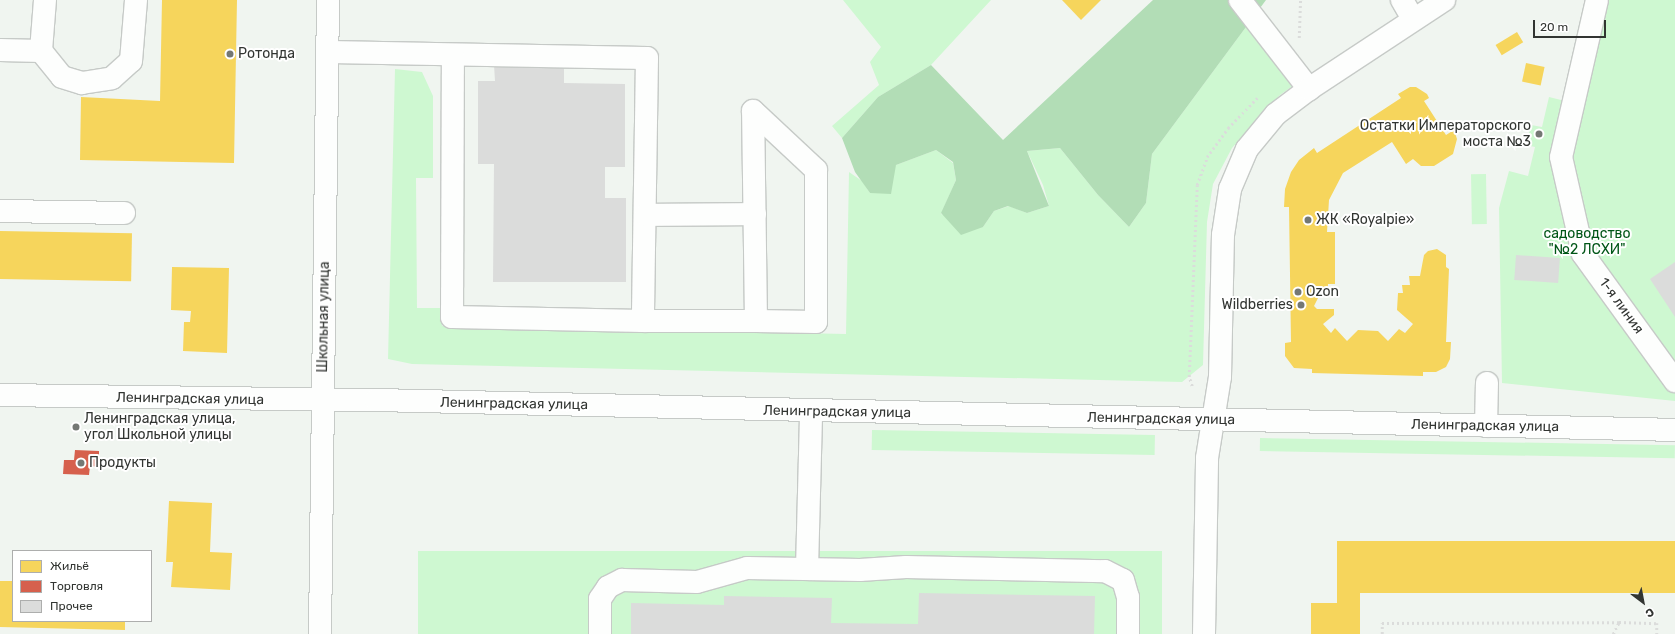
<!DOCTYPE html>
<meta charset="utf-8">
<style>
body{margin:0}
#map{position:relative;width:1675px;height:634px;overflow:hidden;background:#f0f5f0;font-family:Rubik,sans-serif}
div>[style]{position:absolute}
.green>*{inset:0;background:#cef8d1;transform-origin:0 0}
.forest>*{inset:0;background:#b2ddb6}
.homes>*{inset:0;background:#f6d55c;transform-origin:0 0}
.shops>*{inset:0;background:#d6604d}
.building>*{inset:0;background:#dbdcdb;transform-origin:0 0}
.path>*{height:2.5px;margin-top:-1.25px;transform-origin:0;background:repeating-linear-gradient(90deg,#dbdcdb 0 2px,transparent 0 5px)}
.roads{filter:drop-shadow(1px 0 #c6cac7) drop-shadow(-1px 0 #c6cac7) drop-shadow(0 1px #c6cac7) drop-shadow(0 -1px #c6cac7)}
.minor>*{height:22px;margin:-11px;padding:0 11px;transform-origin:11px;border-radius:11px;background:#fdfefd}
.dots>*{width:11px;height:11px;translate:-50% -50%;box-sizing:border-box;border:2px solid #fff;border-radius:50%}
span{translate:-50% -50%;white-space:nowrap;text-align:center;line-height:1.15;-webkit-text-stroke:4px #fff;paint-order:stroke}
.poi-label{font-size:14px;color:#323532}
.left{translate:0 -50%;text-align:left}
.right{translate:-100% -50%;text-align:right}
.park-label{font-size:14px;color:#005617}
.street-label{font-size:14px;color:#323532}
.legend{position:absolute;left:12px;top:550px;width:140px;height:72px;box-sizing:border-box;background:#fff;border:1px solid #adaead;margin:0;padding:5px 7px;list-style:none;font-size:12px;color:#323532}
.legend li{display:flex;align-items:center;gap:8px;height:20px}
.legend b{width:20px;border:1px solid #adaead}
.north{position:absolute;left:1623px;top:582px;width:40px;height:40px;-webkit-text-stroke:3px #fff;paint-order:stroke;rotate:148deg;font-size:11px;font-weight:700;line-height:16px;text-align:center;color:#323532}
.north::after{content:'';display:block;margin:auto;width:14px;height:18px;background:#323532;clip-path:polygon(50% 0,100% 100%,50% 72%,0 100%)}
.scale{position:absolute;left:1533px;top:20px;width:73px;height:18px;box-sizing:border-box;border:2px solid #323532;border-top:0;padding-left:5px;font-size:12px;line-height:14px;white-space:nowrap;color:#323532;-webkit-text-stroke:3px #fff;paint-order:stroke}
</style>
<div id="map">
<div class="green">
<div style="clip-path:polygon(843px 0,991px 0,931px 65px,878px 97px,842px 138px,832px 126px,879px 85px,870px 62px,881px 47px)"></div>
<div style="clip-path:polygon(1590px 0,1675px 0,1675px 401px,1502px 383px,1499px 208px,1509px 171px,1528px 176px,1535px 147px,1526px 145px,1531px 125px,1542px 127px,1549px 97px,1565px 101px)"></div>
<div style="clip-path:polygon(1246px 27px,1294px 85px,1280px 95px,1232px 148px,1213px 184px,1207px 222px,1203px 365px,1182px 382px,412px 364px,388px 359px,395px 69px,422px 72px,433px 96px,433px 178px,416px 178px,417px 308px,441px 308px,442px 326px,846px 334px,849px 172px,862px 181px,870px 193px,896px 165px,936px 150px,953px 163px,956px 180px,941px 214px,983px 227px,994px 211px,1009px 206px,1027px 213px,1049px 206px,1043px 185px,1027px 151px,1060px 148px,1098px 195px,1129px 227px,1146px 203px,1152px 154px)"></div>
<div style="left:1486px;top:174px;width:50px;height:15px;rotate:89deg"></div>
<div style="left:872px;top:430px;width:283px;height:20px;rotate:1deg"></div>
<div style="left:1260px;top:438px;width:415px;height:13px;rotate:1deg"></div>
<div style="left:418px;top:551px;width:744px;height:83px"></div>
</div>
<div class="forest">
<div style="clip-path:polygon(1153px 0,1266px 0,1152px 154px,1146px 203px,1129px 227px,1098px 195px,1060px 148px,1027px 151px,1049px 206px,1027px 213px,1008px 206px,994px 211px,983px 227px,961px 235px,941px 213px,956px 180px,953px 162px,936px 150px,896px 165px,891px 194px,870px 193px,855px 172px,842px 138px,878px 97px,931px 65px,1003px 140px)"></div>
</div>
<div class="homes">
<div style="clip-path:polygon(162px 0,237px 0,234px 163px,80px 160px,81px 97px,160px 101px)"></div>
<div style="clip-path:polygon(1062px 0,1101px 0,1081px 20px)"></div>
<div style="left:1517px;top:32px;width:12px;height:25px;rotate:59deg"></div>
<div style="left:1526px;top:63px;width:19px;height:19px;rotate:12deg"></div>
<div style="clip-path:polygon(1410px 87px,1416px 87px,1427px 94px,1429px 98px,1424px 101px,1446px 135px,1454px 130px,1457px 139px,1453px 154px,1434px 166px,1421px 166px,1413px 159px,1406px 164px,1392px 142px,1343px 173px,1329px 200px,1327px 232px,1335px 232px,1335px 284px,1328px 284px,1328px 292px,1321px 292px,1314px 306px,1317px 309px,1334px 309px,1334px 315px,1323px 324px,1331px 333px,1335px 328px,1347px 341px,1358px 330px,1378px 331px,1388px 341px,1399px 329px,1405px 333px,1413px 324px,1397px 310px,1398px 293px,1403px 293px,1402px 285px,1410px 285px,1409px 276px,1420px 276px,1424px 255px,1428px 251px,1437px 249px,1446px 255px,1446px 267px,1449px 269px,1446px 342px,1451px 342px,1450px 359px,1446px 367px,1436px 372px,1423px 372px,1423px 376px,1312px 373px,1312px 369px,1294px 368px,1285px 356px,1285px 343px,1291px 342px,1289px 207px,1284px 207px,1285px 189px,1291px 172px,1299px 160px,1314px 148px,1317px 153px,1401px 98px,1398px 94px)"></div>
<div style="left:0;top:231px;width:132px;height:48px;rotate:1deg"></div>
<div style="clip-path:polygon(172px 267px,229px 268px,227px 353px,183px 351px,184px 322px,190px 322px,191px 311px,171px 310px)"></div>
<div style="clip-path:polygon(169px 501px,212px 503px,210px 552px,232px 553px,230px 590px,171px 587px,173px 562px,166px 562px)"></div>
<div style="clip-path:polygon(1337px 541px,1675px 541px,1675px 593px,1360px 593px,1360px 634px,1311px 634px,1311px 603px,1337px 603px)"></div>
<div style="clip-path:polygon(0 581px,13px 581px,13px 621px,125px 621px,125px 630px,0 627px)"></div>
</div>
<div class="shops">
<div style="clip-path:polygon(75px 450px,99px 451px,99px 467px,90px 466px,89px 475px,63px 474px,64px 460px,74px 460px)"></div>
</div>
<div class="building">
<div style="clip-path:polygon(494px 65px,564px 65px,564px 83px,625px 84px,625px 167px,605px 167px,605px 198px,626px 198px,626px 282px,493px 282px,494px 164px,478px 164px,478px 81px,495px 81px)"></div>
<div style="left:1516px;top:255px;width:44px;height:25px;rotate:4deg"></div>
<div style="clip-path:polygon(1675px 262px,1675px 317px,1650px 279px)"></div>
<div style="clip-path:polygon(919px 593px,1095px 596px,1094px 634px,631px 634px,631px 603px,724px 605px,724px 596px,832px 598px,831px 623px,918px 624px)"></div>
</div>
<div class="path">
<div style="left:1299px;top:38px;width:38px;rotate:-88deg"></div>
<div style="left:1192px;top:386px;width:9px;rotate:-108deg"></div>
<div style="left:1189px;top:377px;width:192px;rotate:-87.6deg"></div>
<div style="left:1197px;top:185px;width:30px;rotate:-70deg"></div>
<div style="left:1207px;top:157px;width:36px;rotate:-54deg"></div>
<div style="left:1228px;top:128px;width:42px;rotate:-46deg"></div>
<div style="left:1382px;top:634px;width:11px;rotate:-90deg"></div>
<div style="left:1382px;top:623px;width:237px;rotate:-0.2deg"></div>
<div style="left:1619px;top:622px;width:38px;rotate:2deg"></div>
<div style="left:1657px;top:623px;width:11px;rotate:90deg"></div>
<div style="left:1613px;top:634px;width:13px;rotate:-63deg"></div>
</div>
<div class="roads">
<div class="minor">
<div style="left:45px;top:0;width:51px;rotate:94.5deg"></div>
<div style="left:41px;top:51px;width:33px;rotate:51deg"></div>
<div style="left:62px;top:77px;width:21px;rotate:17deg"></div>
<div style="left:82px;top:83px;width:30px;rotate:-9deg"></div>
<div style="left:112px;top:78px;width:25px;rotate:-42deg"></div>
<div style="left:131px;top:61px;width:61px;rotate:-85.3deg"></div>
<div style="left:1240px;top:0;width:113px;rotate:52.2deg"></div>
<div style="left:1402px;top:0;width:22px;rotate:60deg"></div>
<div style="left:1597px;top:0;width:161px;rotate:102.9deg"></div>
<div style="left:1561px;top:157px;width:99px;rotate:77.2deg"></div>
<div style="left:1583px;top:254px;width:157px;rotate:54.1deg"></div>
<div style="left:0;top:50px;width:41px;rotate:1.4deg"></div>
<div style="left:328px;top:52px;width:319px;rotate:1.1deg"></div>
<div style="left:647px;top:58px;width:263px;rotate:90.9deg"></div>
<div style="left:643px;top:321px;width:191px;rotate:-178.8deg"></div>
<div style="left:452px;top:317px;width:262px;rotate:-89.8deg"></div>
<div style="left:753px;top:111px;width:86px;rotate:43.1deg"></div>
<div style="left:816px;top:170px;width:152px;rotate:90deg"></div>
<div style="left:816px;top:322px;width:60px;rotate:-179deg"></div>
<div style="left:756px;top:321px;width:210px;rotate:-90.8deg"></div>
<div style="left:0;top:211px;width:124px;rotate:0.9deg"></div>
<div style="left:646px;top:215px;width:109px;rotate:-0.5deg"></div>
<div style="left:643px;top:321px;width:113px"></div>
<div style="left:0;top:395px;width:376px;rotate:0.8deg"></div>
<div style="left:376px;top:400px;width:1299px;rotate:1.32deg"></div>
<div style="left:1486px;top:426px;width:43px;rotate:-88.7deg"></div>
<div style="left:807px;top:569px;width:158px;rotate:-88.5deg"></div>
<div style="left:320px;top:634px;width:634px;rotate:-89.28deg"></div>
<div style="left:600px;top:634px;width:35px;rotate:-90deg"></div>
<div style="left:600px;top:599px;width:14px;rotate:-56deg"></div>
<div style="left:608px;top:587px;width:16px;rotate:-27deg"></div>
<div style="left:622px;top:580px;width:75px;rotate:1.5deg"></div>
<div style="left:697px;top:582px;width:52px;rotate:-15.6deg"></div>
<div style="left:747px;top:568px;width:113px;rotate:1deg"></div>
<div style="left:860px;top:570px;width:46px;rotate:-3.7deg"></div>
<div style="left:906px;top:567px;width:199px;rotate:1.2deg"></div>
<div style="left:1105px;top:571px;width:20px;rotate:27deg"></div>
<div style="left:1123px;top:580px;width:18px;rotate:74deg"></div>
<div style="left:1128px;top:597px;width:37px;rotate:90deg"></div>
<div style="left:1204px;top:634px;width:176px;rotate:-89deg"></div>
<div style="left:1207px;top:458px;width:82px;rotate:-80.9deg"></div>
<div style="left:1220px;top:377px;width:142px;rotate:-88.8deg"></div>
<div style="left:1223px;top:235px;width:47px;rotate:-81.3deg"></div>
<div style="left:1230px;top:189px;width:43px;rotate:-67deg"></div>
<div style="left:1247px;top:149px;width:45px;rotate:-50.4deg"></div>
<div style="left:1276px;top:114px;width:41px;rotate:-37.1deg"></div>
<div style="left:1309px;top:89px;width:162px;rotate:-33.4deg"></div>
</div>
</div>
<div class="dots">
<div style="left:230px;top:54px;background:#747874"></div>
<div style="left:1539px;top:134px;background:#747874"></div>
<div style="left:1308px;top:220px;background:#747874"></div>
<div style="left:1298px;top:292px;background:#747874"></div>
<div style="left:1301px;top:305px;background:#747874"></div>
<div style="left:76px;top:427px;background:#747874"></div>
<div style="left:81px;top:463px;background:#747874"></div>
</div>
<div class="poi-label">
<span class="left" style="left:238px;top:54px">Ротонда</span>
<span class="right" style="left:1531px;top:134px">Остатки Императорского<br>моста №3</span>
<span class="left" style="left:1316px;top:220px">ЖК «Royalpie»</span>
<span class="left" style="left:1306px;top:292px">Ozon</span>
<span class="right" style="left:1293px;top:305px">Wildberries</span>
<span class="left" style="left:84px;top:427px">Ленинградская улица,<br>угол Школьной улицы</span>
<span class="left" style="left:89px;top:463px">Продукты</span>
</div>
<div class="park-label">
<span style="left:1587px;top:242px">садоводство<br>"№2 ЛСХИ"</span>
</div>
<div class="street-label">
<span style="left:1621px;top:306px;rotate:54deg">1-я линия</span>
<span style="left:324px;top:317px;rotate:-89deg">Школьная улица</span>
<span style="left:190px;top:399px;rotate:1deg">Ленинградская улица</span>
<span style="left:514px;top:404px;rotate:1deg">Ленинградская улица</span>
<span style="left:837px;top:412px;rotate:1deg">Ленинградская улица</span>
<span style="left:1161px;top:419px;rotate:1deg">Ленинградская улица</span>
<span style="left:1485px;top:426px;rotate:1deg">Ленинградская улица</span>
</div>
<ul class="legend">
<li><b style="height:11px;background:#f6d55c"></b>Жильё</li>
<li><b style="height:11px;background:#d6604d"></b>Торговля</li>
<li><b style="height:11px;background:#dbdcdb"></b>Прочее</li>
</ul>
<div class="north">С</div>
<div class="scale">20 m</div>
</div>
